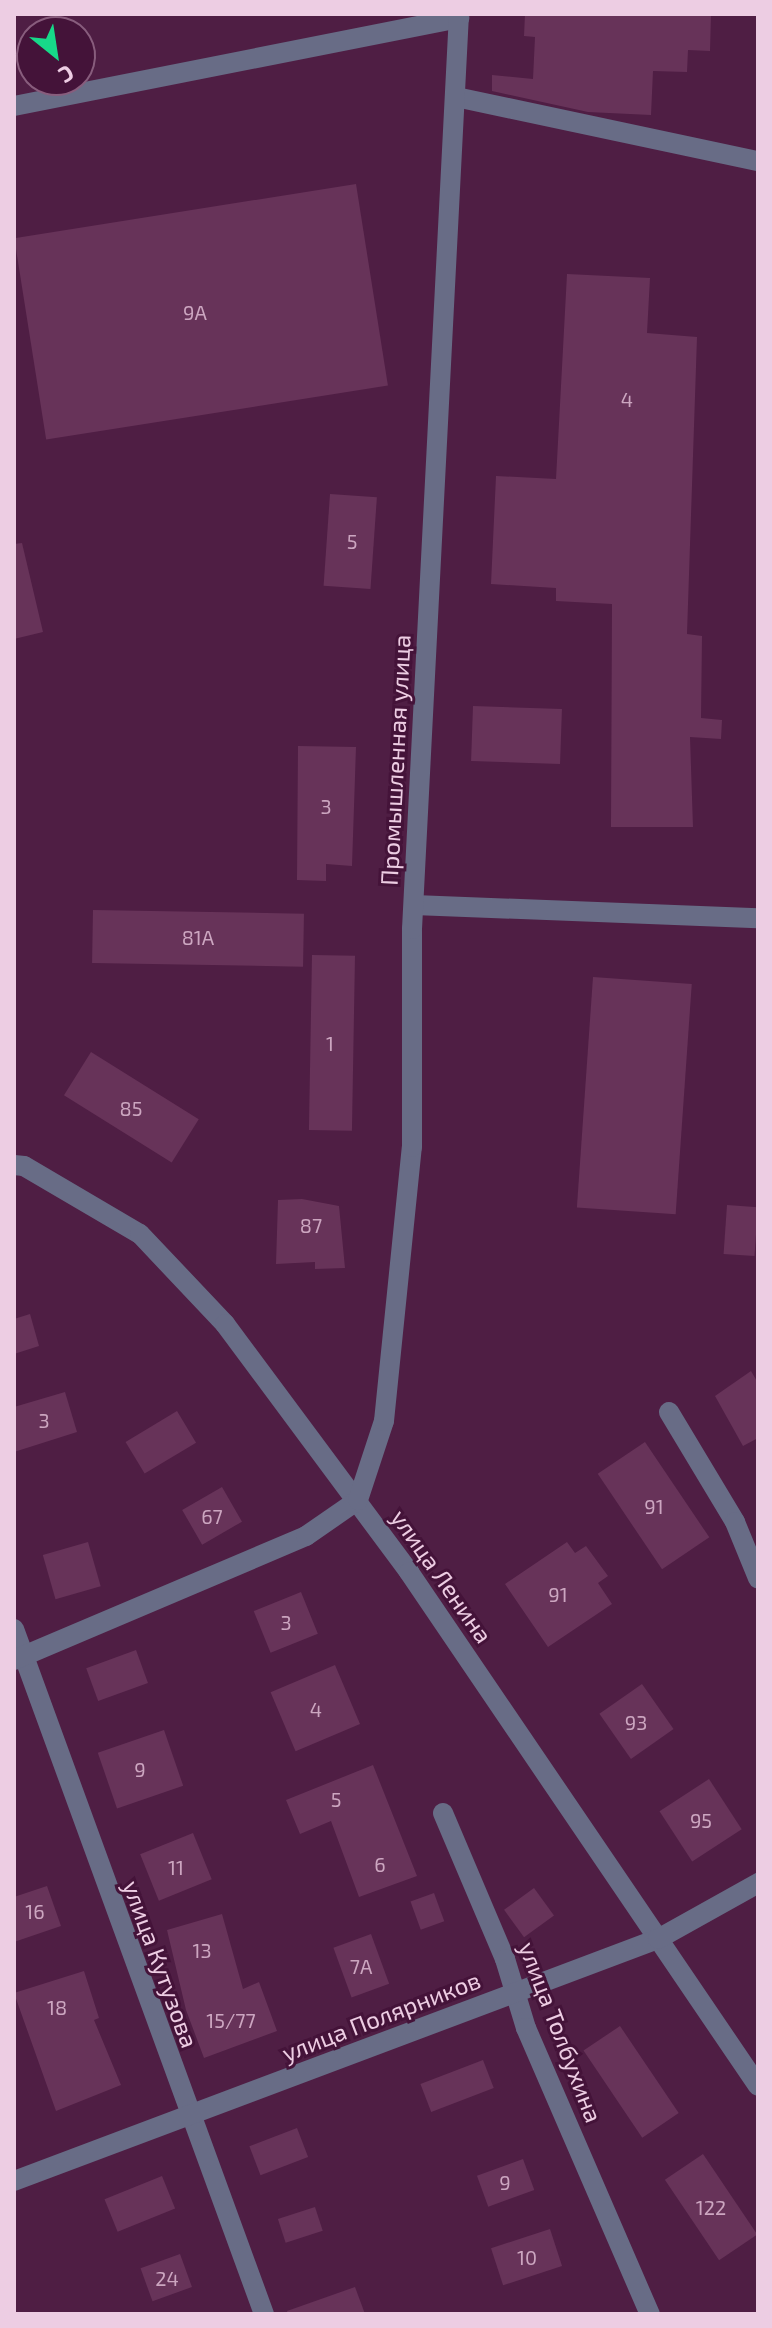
<!DOCTYPE html>
<meta charset="utf-8">
<style>
body{margin:0}
#map{position:relative;width:772px;height:2328px;overflow:hidden;background:#4f1e44;font-family:"Exo 2",sans-serif}
div>[style]{position:absolute}
.building>*{inset:0;background:#673359;transform-origin:0 0}
.minor>*{height:20px;margin:-10px;padding:0 10px;transform-origin:10px;border-radius:10px;background:#686c86}
span{translate:-50% -50%;white-space:nowrap;text-align:center;line-height:1.15;-webkit-text-stroke:6px #441339;paint-order:stroke}
.number-label{font-size:20px;color:#cca6c0}
.number-label span{-webkit-text-stroke-width:0}
.street-label{font-size:24px;color:#edcde3}
.frame{position:absolute;inset:0;border:16px solid #edcde3;pointer-events:none}
.north{position:absolute;left:16px;top:16px;width:80px;height:80px;box-sizing:border-box;background:#441339;border:2px solid #885d7d;border-radius:50%;rotate:150deg;font-size:22px;font-weight:700;line-height:32px;text-align:center;color:#edcde3}
.north::after{content:'';display:block;margin:auto;width:28px;height:36px;background:#17d989;clip-path:polygon(50% 0,100% 100%,50% 72%,0 100%)}
</style>
<div id="map">
<div class="building">
<div style="clip-path:polygon(525px 14px,711px 14px,710px 51px,688px 50px,687px 72px,653px 71px,651px 115px,588px 112px,492px 91px,492px 75px,533px 79px,535px 37px,524px 36px)"></div>
<div style="left:356px;top:184px;width:204px;height:346px;rotate:81deg"></div>
<div style="clip-path:polygon(567px 274px,650px 278px,647px 333px,697px 337px,687px 634px,702px 636px,701px 718px,722px 720px,721px 739px,690px 737px,693px 827px,611px 827px,612px 604px,556px 601px,556px 588px,491px 584px,496px 476px,556px 479px)"></div>
<div style="left:330px;top:494px;width:47px;height:92px;rotate:4deg"></div>
<div style="clip-path:polygon(22px 543px,43px 632px,14px 639px,14px 544px)"></div>
<div style="left:473px;top:706px;width:89px;height:55px;rotate:2deg"></div>
<div style="clip-path:polygon(298px 746px,356px 747px,352px 866px,326px 864px,326px 881px,297px 880px)"></div>
<div style="left:93px;top:910px;width:211px;height:53px;rotate:1deg"></div>
<div style="left:312px;top:955px;width:43px;height:175px;rotate:1deg"></div>
<div style="left:593px;top:977px;width:99px;height:231px;rotate:4deg"></div>
<div style="left:91px;top:1052px;width:127px;height:51px;rotate:32deg"></div>
<div style="clip-path:polygon(302px 1199px,339px 1206px,345px 1268px,315px 1269px,315px 1262px,276px 1264px,278px 1200px)"></div>
<div style="left:727px;top:1205px;width:31px;height:49px;rotate:4deg"></div>
<div style="clip-path:polygon(30px 1314px,39px 1346px,14px 1354px,14px 1319px)"></div>
<div style="clip-path:polygon(751px 1371px,758px 1383px,758px 1438px,743px 1446px,715px 1396px)"></div>
<div style="clip-path:polygon(65px 1392px,77px 1432px,14px 1452px,14px 1407px)"></div>
<div style="left:177px;top:1411px;width:37px;height:60px;rotate:59deg"></div>
<div style="left:645px;top:1442px;width:115px;height:57px;rotate:56deg"></div>
<div style="left:222px;top:1487px;width:40px;height:46px;rotate:60deg"></div>
<div style="left:88px;top:1542px;width:46px;height:47px;rotate:74deg"></div>
<div style="clip-path:polygon(567px 1542px,575px 1553px,586px 1546px,608px 1576px,598px 1583px,612px 1604px,548px 1647px,505px 1584px)"></div>
<div style="left:301px;top:1592px;width:45px;height:51px;rotate:68deg"></div>
<div style="left:136px;top:1650px;width:35px;height:53px;rotate:70deg"></div>
<div style="left:335px;top:1665px;width:64px;height:70px;rotate:67deg"></div>
<div style="left:642px;top:1684px;width:55px;height:52px;rotate:55deg"></div>
<div style="left:164px;top:1730px;width:59px;height:70px;rotate:71deg"></div>
<div style="clip-path:polygon(373px 1765px,417px 1876px,359px 1897px,331px 1821px,300px 1834px,286px 1800px)"></div>
<div style="left:709px;top:1779px;width:60px;height:59px;rotate:57deg"></div>
<div style="left:193px;top:1833px;width:50px;height:57px;rotate:68deg"></div>
<div style="clip-path:polygon(47px 1886px,61px 1926px,14px 1942px,14px 1897px)"></div>
<div style="left:534px;top:1888px;width:34px;height:37px;rotate:54deg"></div>
<div style="left:434px;top:1893px;width:30px;height:25px;rotate:70deg"></div>
<div style="clip-path:polygon(222px 1914px,243px 1989px,259px 1982px,277px 2031px,204px 2058px,186px 2010px,167px 1930px)"></div>
<div style="left:371px;top:1934px;width:53px;height:40px;rotate:70deg"></div>
<div style="clip-path:polygon(84px 1971px,99px 2018px,94px 2020px,121px 2085px,56px 2111px,14px 1993px)"></div>
<div style="left:620px;top:2026px;width:105px;height:44px;rotate:56deg"></div>
<div style="left:483px;top:2060px;width:30px;height:67px;rotate:69deg"></div>
<div style="left:297px;top:2128px;width:31px;height:51px;rotate:69deg"></div>
<div style="left:703px;top:2154px;width:97px;height:46px;rotate:56deg"></div>
<div style="left:523px;top:2159px;width:33px;height:49px;rotate:70deg"></div>
<div style="left:162px;top:2176px;width:35px;height:62px;rotate:68deg"></div>
<div style="left:315px;top:2207px;width:25px;height:39px;rotate:72deg"></div>
<div style="left:550px;top:2229px;width:39px;height:62px;rotate:72deg"></div>
<div style="left:180px;top:2254px;width:35px;height:42px;rotate:70deg"></div>
<div style="clip-path:polygon(355px 2287px,365px 2314px,288px 2314px,287px 2311px)"></div>
</div>
<div class="minor">
<div style="left:456px;top:97px;width:309px;rotate:12deg"></div>
<div style="left:14px;top:106px;width:454px;rotate:-11.2deg"></div>
<div style="left:414px;top:905px;width:344px;rotate:2.2deg"></div>
<div style="left:14px;top:1165px;width:10px;rotate:6deg"></div>
<div style="left:24px;top:1166px;width:134px;rotate:30.4deg"></div>
<div style="left:140px;top:1234px;width:124px;rotate:46.6deg"></div>
<div style="left:225px;top:1324px;width:309px;rotate:53.4deg"></div>
<div style="left:409px;top:1572px;width:621px;rotate:55.82deg"></div>
<div style="left:669px;top:1412px;width:128px;rotate:59deg"></div>
<div style="left:735px;top:1522px;width:61px;rotate:67.7deg"></div>
<div style="left:14px;top:1629px;width:729px;rotate:69.95deg"></div>
<div style="left:14px;top:1660px;width:317px;rotate:-23deg"></div>
<div style="left:306px;top:1536px;width:63px;rotate:-34.7deg"></div>
<div style="left:358px;top:1500px;width:83px;rotate:-71.8deg"></div>
<div style="left:384px;top:1421px;width:275px;rotate:-84.2deg"></div>
<div style="left:412px;top:1147px;width:218px;rotate:-90deg"></div>
<div style="left:412px;top:929px;width:916px;rotate:-87.06deg"></div>
<div style="left:443px;top:1813px;width:159px;rotate:67deg"></div>
<div style="left:505px;top:1959px;width:72px;rotate:73.1deg"></div>
<div style="left:526px;top:2028px;width:312px;rotate:66.6deg"></div>
<div style="left:14px;top:2181px;width:688px;rotate:-20.6deg"></div>
<div style="left:658px;top:1939px;width:115px;rotate:-29.2deg"></div>
</div>
<div class="number-label">
<span style="left:195px;top:312px">9А</span>
<span style="left:627px;top:399px">4</span>
<span style="left:352px;top:541px">5</span>
<span style="left:326px;top:806px">3</span>
<span style="left:198px;top:937px">81А</span>
<span style="left:330px;top:1043px">1</span>
<span style="left:131px;top:1108px">85</span>
<span style="left:311px;top:1225px">87</span>
<span style="left:44px;top:1420px">3</span>
<span style="left:654px;top:1506px">91</span>
<span style="left:212px;top:1516px">67</span>
<span style="left:558px;top:1594px">91</span>
<span style="left:286px;top:1622px">3</span>
<span style="left:316px;top:1709px">4</span>
<span style="left:636px;top:1722px">93</span>
<span style="left:140px;top:1769px">9</span>
<span style="left:336px;top:1799px">5</span>
<span style="left:701px;top:1820px">95</span>
<span style="left:380px;top:1864px">6</span>
<span style="left:176px;top:1867px">11</span>
<span style="left:35px;top:1911px">16</span>
<span style="left:202px;top:1950px">13</span>
<span style="left:361px;top:1966px">7А</span>
<span style="left:57px;top:2007px">18</span>
<span style="left:231px;top:2020px">15/77</span>
<span style="left:505px;top:2182px">9</span>
<span style="left:711px;top:2207px">122</span>
<span style="left:527px;top:2257px">10</span>
<span style="left:167px;top:2278px">24</span>
</div>
<div class="street-label">
<span style="left:395px;top:760px;rotate:-87deg">Промышленная улица</span>
<span style="left:442px;top:1576px;rotate:55deg">улица Ленина</span>
<span style="left:161px;top:1964px;rotate:70deg">улица Кутузова</span>
<span style="left:381px;top:2016px;rotate:-21deg">улица Полярников</span>
<span style="left:561px;top:2032px;rotate:69deg">улица Толбухина</span>
</div>
<div class="frame"></div>
<div class="north">С</div>
</div>
